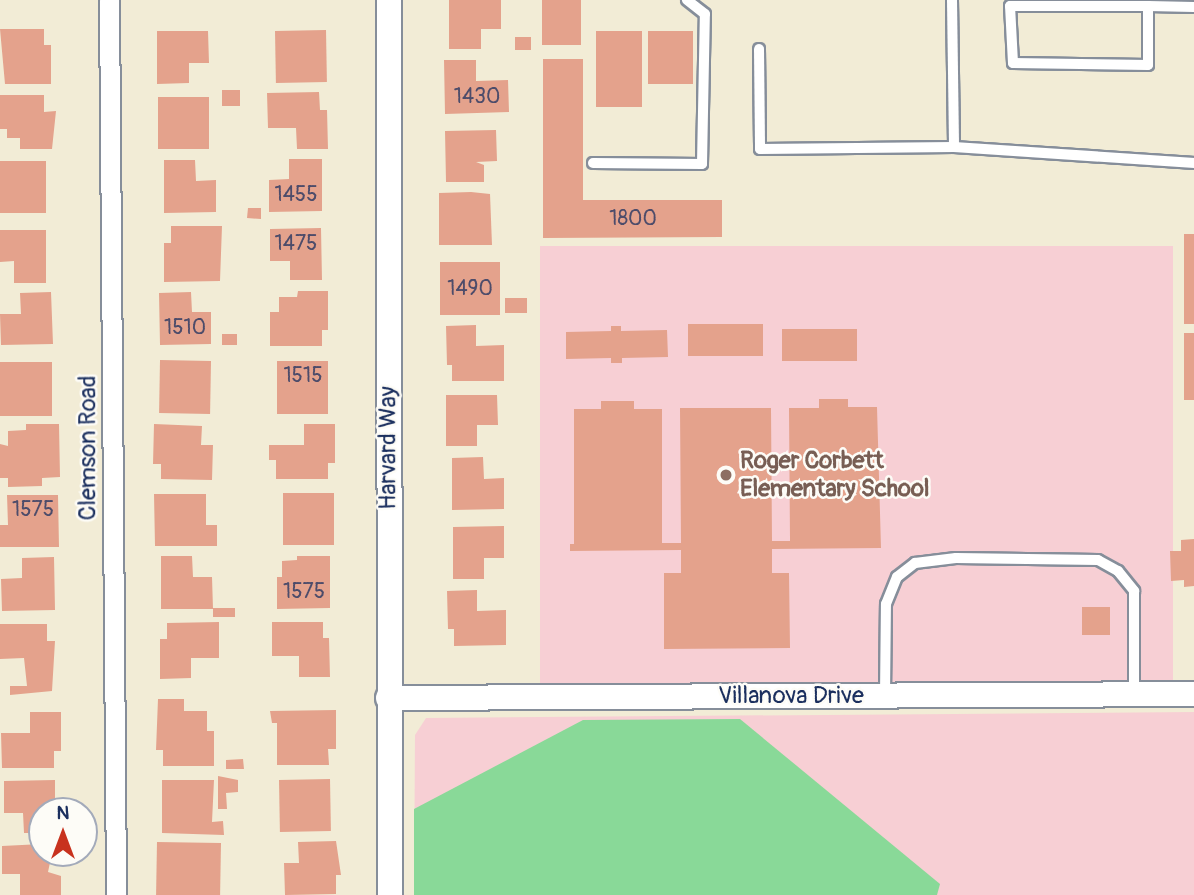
<!DOCTYPE html>
<style>
body{margin:0}
#map{position:relative;width:1194px;height:895px;overflow:hidden;background:#f2ecd6;font-family:Pangolin,sans-serif}
div>[style]{position:absolute}
.built>*{inset:0;background:#f7cfd4;transform-origin:0 0}
.green>*{inset:0;background:#89d998}
.building>*{inset:0;background:#e4a28c;transform-origin:0 0}
.roads{filter:drop-shadow(2px 0 #868e9a) drop-shadow(-2px 0 #868e9a) drop-shadow(0 2px #868e9a) drop-shadow(0 -2px #868e9a)}
.service>*{height:10px;margin:-5px;padding:0 5px;transform-origin:5px;border-radius:5px;background:#fff}
.minor>*{height:19px;margin:-9.5px;padding:0 9.5px;transform-origin:9.5px;border-radius:9.5px;background:#fff}
.tertiary>*{height:24px;margin:-12px;padding:0 12px;transform-origin:12px;border-radius:12px;background:#fff}
.dots>*{width:19px;height:19px;translate:-50% -50%;box-sizing:border-box;border:4px solid #fdfcf7;border-radius:50%}
span{translate:-50% -50%;white-space:nowrap;text-align:center;line-height:1.15;-webkit-text-stroke:5px #fdfcf7;paint-order:stroke}
.number-label{font-size:21px;color:#4d4c6a}
.number-label span{-webkit-text-stroke-width:0}
.street-label{font-size:24px;color:#1b2f5e}
.education-label{font-size:24px;color:#785e54;font-weight:700}
.left{translate:0 -50%;text-align:left}
.north{position:absolute;left:28px;top:797px;width:70px;height:70px;box-sizing:border-box;background:#fdfcf7;border:2px solid #a3aaba;border-radius:50%;rotate:0deg;font-size:19px;font-weight:700;line-height:28px;text-align:center;color:#1b2f5e}
.north::after{content:'';display:block;margin:auto;width:24px;height:32px;background:#c8321e;clip-path:polygon(50% 0,100% 100%,50% 72%,0 100%)}
</style>
<div id="map">
<div class="built">
<div style="left:540px;top:246px;width:633px;height:447px"></div>
<div style="clip-path:polygon(1194px 712px,1194px 895px,414px 895px,415px 735px,426px 718px)"></div>
</div>
<div class="green">
<div style="clip-path:polygon(740px 719px,940px 884px,937px 895px,414px 895px,414px 809px,583px 720px)"></div>
</div>
<div class="building">
<div style="clip-path:polygon(449px 0,501px 0,501px 29px,481px 29px,481px 49px,449px 49px)"></div>
<div style="left:542px;top:0;width:39px;height:45px"></div>
<div style="clip-path:polygon(0 29px,44px 29px,44px 45px,51px 45px,51px 84px,5px 84px)"></div>
<div style="left:326px;top:30px;width:52px;height:51px;rotate:89deg"></div>
<div style="clip-path:polygon(157px 31px,208px 31px,209px 63px,189px 63px,189px 83px,157px 84px)"></div>
<div style="left:596px;top:31px;width:46px;height:76px"></div>
<div style="left:648px;top:31px;width:45px;height:53px"></div>
<div style="left:515px;top:37px;width:16px;height:13px"></div>
<div style="clip-path:polygon(543px 59px,583px 59px,583px 200px,722px 200px,722px 237px,543px 238px)"></div>
<div style="clip-path:polygon(444px 60px,476px 60px,476px 81px,508px 80px,509px 112px,445px 114px)"></div>
<div style="left:240px;top:90px;width:16px;height:18px;rotate:90deg"></div>
<div style="clip-path:polygon(319px 92px,320px 110px,327px 110px,328px 149px,297px 149px,296px 128px,268px 128px,267px 93px)"></div>
<div style="clip-path:polygon(0 95px,44px 95px,44px 112px,56px 111px,52px 149px,20px 149px,20px 138px,7px 138px,7px 129px,0 129px)"></div>
<div style="left:158px;top:97px;width:51px;height:52px"></div>
<div style="clip-path:polygon(496px 130px,497px 161px,476px 162px,484px 165px,484px 182px,446px 182px,445px 131px)"></div>
<div style="clip-path:polygon(289px 159px,322px 159px,322px 211px,269px 212px,269px 180px,289px 179px)"></div>
<div style="clip-path:polygon(164px 160px,195px 160px,196px 181px,216px 180px,216px 212px,164px 213px)"></div>
<div style="left:0;top:161px;width:46px;height:52px"></div>
<div style="clip-path:polygon(471px 192px,490px 194px,492px 245px,439px 245px,439px 193px)"></div>
<div style="clip-path:polygon(248px 208px,261px 208px,261px 219px,247px 218px)"></div>
<div style="clip-path:polygon(171px 226px,222px 226px,220px 281px,164px 282px,164px 243px,171px 243px)"></div>
<div style="clip-path:polygon(321px 228px,322px 280px,290px 280px,290px 261px,270px 261px,270px 229px)"></div>
<div style="clip-path:polygon(0 230px,46px 230px,46px 283px,14px 283px,14px 261px,0 262px)"></div>
<div style="left:1184px;top:234px;width:10px;height:90px"></div>
<div style="left:500px;top:262px;width:53px;height:60px;rotate:90deg"></div>
<div style="clip-path:polygon(298px 291px,328px 291px,328px 330px,322px 330px,322px 346px,270px 346px,270px 312px,279px 312px,279px 297px,297px 297px)"></div>
<div style="clip-path:polygon(51px 292px,53px 344px,1px 345px,0 314px,21px 314px,20px 293px)"></div>
<div style="clip-path:polygon(191px 292px,192px 312px,211px 312px,211px 344px,160px 345px,159px 293px)"></div>
<div style="left:505px;top:298px;width:22px;height:15px"></div>
<div style="left:763px;top:324px;width:32px;height:75px;rotate:90deg"></div>
<div style="clip-path:polygon(476px 325px,476px 346px,504px 345px,504px 381px,452px 381px,452px 365px,447px 365px,446px 326px)"></div>
<div style="clip-path:polygon(611px 326px,621px 326px,621px 331px,667px 330px,668px 357px,622px 358px,622px 363px,611px 363px,611px 358px,566px 359px,566px 332px,611px 331px)"></div>
<div style="left:857px;top:329px;width:32px;height:75px;rotate:90deg"></div>
<div style="left:1184px;top:333px;width:10px;height:67px"></div>
<div style="left:222px;top:334px;width:15px;height:11px"></div>
<div style="left:211px;top:361px;width:53px;height:51px;rotate:91deg"></div>
<div style="left:277px;top:361px;width:51px;height:53px"></div>
<div style="left:0;top:362px;width:52px;height:54px"></div>
<div style="clip-path:polygon(446px 395px,497px 395px,498px 425px,477px 425px,477px 446px,446px 446px)"></div>
<div style="clip-path:polygon(819px 399px,848px 399px,848px 407px,877px 407px,881px 548px,772px 549px,772px 573px,789px 573px,790px 648px,664px 649px,664px 573px,681px 573px,681px 550px,570px 551px,570px 544px,574px 544px,574px 409px,601px 409px,601px 401px,634px 401px,634px 409px,662px 409px,662px 543px,681px 543px,680px 408px,771px 408px,772px 541px,790px 541px,789px 408px,819px 408px)"></div>
<div style="clip-path:polygon(26px 424px,59px 424px,60px 477px,42px 478px,42px 486px,8px 487px,8px 478px,0 478px,0 444px,8px 446px,8px 431px,26px 430px)"></div>
<div style="clip-path:polygon(154px 424px,202px 426px,201px 445px,213px 445px,212px 480px,161px 479px,161px 464px,153px 464px)"></div>
<div style="clip-path:polygon(304px 424px,335px 424px,335px 463px,328px 463px,328px 479px,276px 479px,276px 460px,269px 460px,269px 445px,304px 445px)"></div>
<div style="clip-path:polygon(483px 457px,484px 479px,504px 478px,504px 509px,452px 510px,452px 458px)"></div>
<div style="left:283px;top:493px;width:51px;height:52px"></div>
<div style="clip-path:polygon(154px 494px,206px 494px,206px 525px,217px 525px,217px 546px,155px 546px)"></div>
<div style="clip-path:polygon(7px 495px,58px 495px,59px 547px,0 547px,0 525px,8px 525px)"></div>
<div style="clip-path:polygon(504px 526px,504px 558px,484px 558px,484px 579px,453px 579px,453px 527px)"></div>
<div style="clip-path:polygon(1194px 539px,1194px 586px,1184px 587px,1184px 580px,1171px 581px,1170px 551px,1181px 551px,1181px 540px)"></div>
<div style="clip-path:polygon(161px 556px,192px 556px,193px 577px,212px 577px,213px 609px,161px 609px)"></div>
<div style="clip-path:polygon(297px 556px,330px 556px,330px 608px,277px 609px,277px 577px,282px 577px,282px 561px,297px 560px)"></div>
<div style="clip-path:polygon(54px 557px,55px 610px,2px 611px,1px 579px,22px 578px,22px 558px)"></div>
<div style="clip-path:polygon(477px 590px,477px 611px,506px 610px,506px 645px,454px 646px,454px 629px,448px 629px,447px 591px)"></div>
<div style="left:1082px;top:607px;width:28px;height:28px"></div>
<div style="left:213px;top:608px;width:22px;height:9px"></div>
<div style="clip-path:polygon(219px 622px,219px 658px,191px 658px,191px 678px,160px 679px,160px 639px,167px 639px,167px 623px)"></div>
<div style="clip-path:polygon(272px 622px,323px 622px,323px 638px,329px 638px,330px 677px,299px 677px,299px 656px,272px 656px)"></div>
<div style="clip-path:polygon(0 624px,47px 624px,47px 641px,55px 641px,52px 691px,10px 695px,10px 686px,27px 686px,24px 658px,0 659px)"></div>
<div style="clip-path:polygon(158px 699px,184px 699px,184px 711px,207px 711px,207px 731px,214px 731px,214px 766px,163px 766px,163px 750px,156px 750px)"></div>
<div style="clip-path:polygon(336px 710px,336px 749px,328px 749px,329px 765px,277px 765px,277px 723px,272px 723px,270px 711px)"></div>
<div style="clip-path:polygon(30px 712px,61px 712px,61px 751px,54px 751px,54px 768px,2px 768px,1px 733px,30px 733px)"></div>
<div style="clip-path:polygon(243px 759px,244px 769px,226px 769px,226px 760px)"></div>
<div style="clip-path:polygon(218px 776px,238px 780px,238px 792px,226px 793px,227px 809px,218px 809px)"></div>
<div style="left:330px;top:779px;width:52px;height:51px;rotate:89deg"></div>
<div style="clip-path:polygon(55px 780px,55px 811px,42px 811px,42px 833px,24px 833px,23px 813px,4px 813px,4px 781px)"></div>
<div style="clip-path:polygon(162px 780px,214px 780px,212px 822px,223px 821px,224px 835px,162px 833px)"></div>
<div style="clip-path:polygon(336px 841px,341px 875px,336px 875px,336px 894px,285px 895px,284px 863px,299px 863px,298px 842px)"></div>
<div style="left:157px;top:842px;width:64px;height:53px;rotate:1deg"></div>
<div style="clip-path:polygon(42px 844px,42px 853px,52px 853px,48px 872px,61px 876px,61px 895px,20px 895px,20px 874px,2px 874px,2px 846px)"></div>
</div>
<div class="roads">
<div class="service">
<div style="left:952px;top:0;width:147px;rotate:89.2deg"></div>
<div style="left:1010px;top:6px;width:138px"></div>
<div style="left:1148px;top:6px;width:59px;rotate:90deg"></div>
<div style="left:1148px;top:65px;width:135px;rotate:-179.2deg"></div>
<div style="left:1013px;top:63px;width:57px;rotate:-93deg"></div>
<div style="left:1148px;top:6px;width:46px;rotate:1.2deg"></div>
<div style="left:759px;top:49px;width:100px;rotate:89.4deg"></div>
<div style="left:760px;top:149px;width:194px;rotate:-0.6deg"></div>
<div style="left:954px;top:147px;width:241px;rotate:3.8deg"></div>
<div style="left:593px;top:163px;width:109px;rotate:0.5deg"></div>
<div style="left:702px;top:164px;width:150px;rotate:-88.9deg"></div>
<div style="left:705px;top:14px;width:23px;rotate:-142deg"></div>
<div style="left:885px;top:695px;width:91px;rotate:-89.4deg"></div>
<div style="left:886px;top:604px;width:29px;rotate:-68deg"></div>
<div style="left:897px;top:577px;width:23px;rotate:-38deg"></div>
<div style="left:915px;top:563px;width:41px;rotate:-7deg"></div>
<div style="left:956px;top:558px;width:142px;rotate:0.8deg"></div>
<div style="left:1098px;top:560px;width:23px;rotate:29deg"></div>
<div style="left:1118px;top:571px;width:26px;rotate:51deg"></div>
<div style="left:1134px;top:591px;width:103px;rotate:90deg"></div>
</div>
<div class="minor">
<div style="left:109px;top:0;width:895px;rotate:89.55deg"></div>
</div>
<div class="tertiary">
<div style="left:389px;top:0;width:895px;rotate:89.94deg"></div>
<div style="left:388px;top:698px;width:806px;rotate:-0.28deg"></div>
</div>
</div>
<div class="dots">
<div style="left:726px;top:475px;background:#8d6e63"></div>
</div>
<div class="number-label">
<span style="left:477px;top:97px">1430</span>
<span style="left:296px;top:195px">1455</span>
<span style="left:633px;top:219px">1800</span>
<span style="left:296px;top:244px">1475</span>
<span style="left:470px;top:289px">1490</span>
<span style="left:185px;top:328px">1510</span>
<span style="left:303px;top:376px">1515</span>
<span style="left:33px;top:510px">1575</span>
<span style="left:304px;top:592px">1575</span>
</div>
<div class="street-label">
<span style="left:88px;top:448px;rotate:-90deg">Clemson Road</span>
<span style="left:388px;top:448px;rotate:-90deg">Harvard Way</span>
<span style="left:791px;top:696px">Villanova Drive</span>
</div>
<div class="education-label">
<span class="left" style="left:740px;top:475px">Roger Corbett<br>Elementary School</span>
</div>
<div class="north">N</div>
</div>
